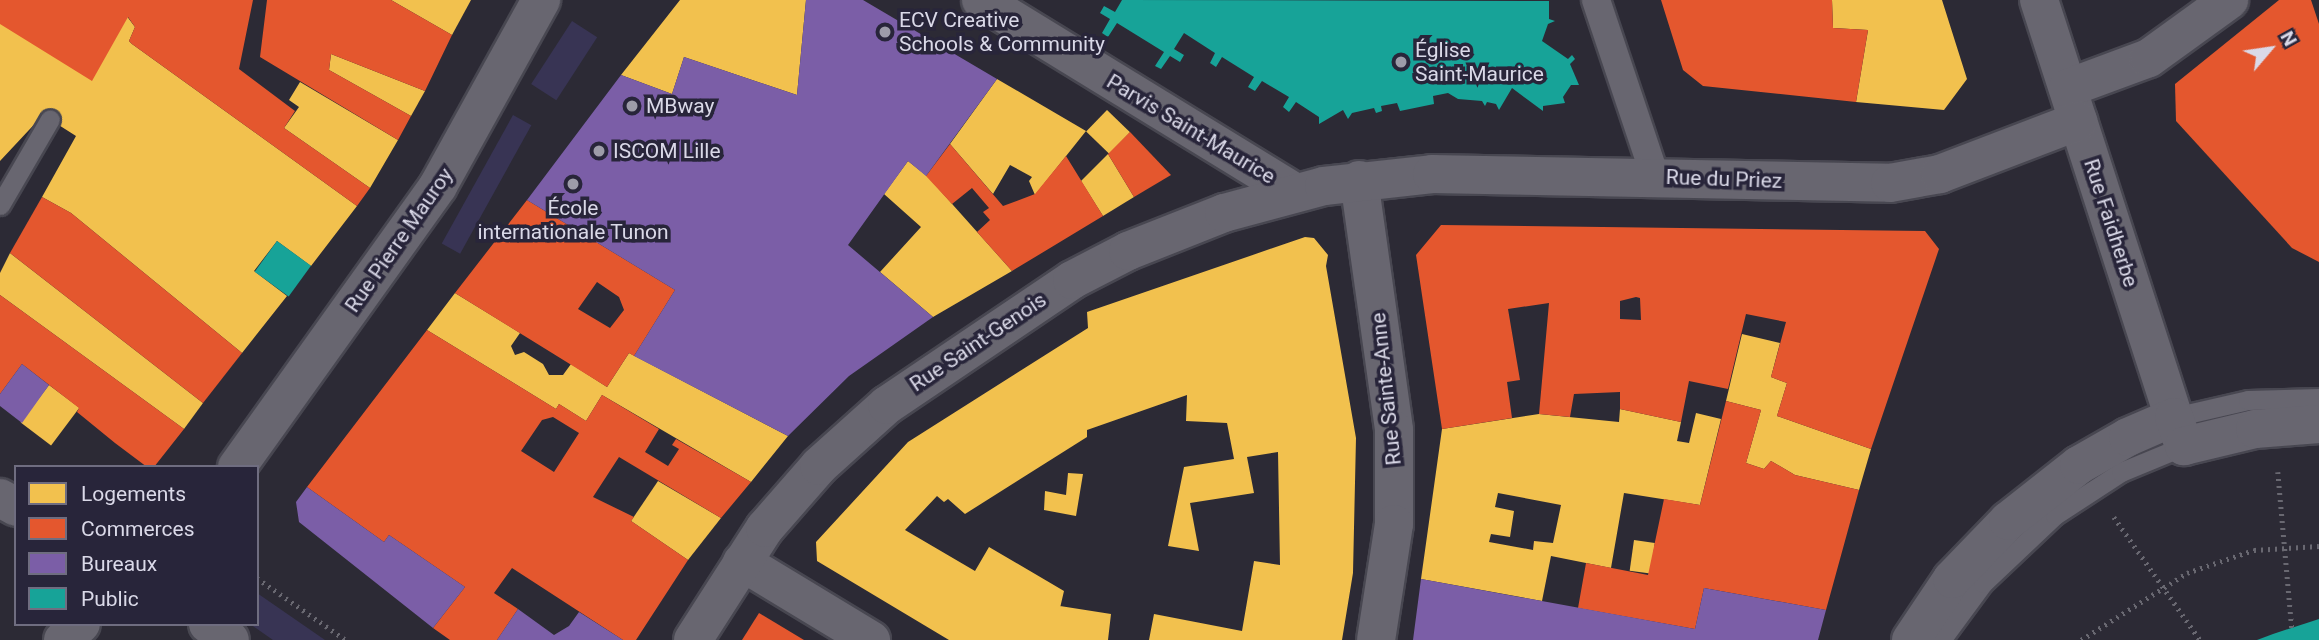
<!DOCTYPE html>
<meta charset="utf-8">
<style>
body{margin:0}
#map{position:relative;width:2319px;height:640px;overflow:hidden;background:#2c2a35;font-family:Roboto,sans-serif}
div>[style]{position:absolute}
.green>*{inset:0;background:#383454;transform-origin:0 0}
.homes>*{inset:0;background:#f2c14e;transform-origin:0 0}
.shops>*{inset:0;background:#e4572e}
.offices>*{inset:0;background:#7b5ea7}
.public>*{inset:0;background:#17a398;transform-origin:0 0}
.path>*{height:4.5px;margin-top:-2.25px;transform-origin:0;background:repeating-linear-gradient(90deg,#696871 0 2px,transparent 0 7px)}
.roads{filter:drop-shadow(2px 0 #484751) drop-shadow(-2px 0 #484751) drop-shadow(0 2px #484751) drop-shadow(0 -2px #484751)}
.service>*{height:19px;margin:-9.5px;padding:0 9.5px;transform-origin:9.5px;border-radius:9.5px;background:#686670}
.pedestrian>*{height:28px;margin:-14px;padding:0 14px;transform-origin:14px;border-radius:14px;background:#686670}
.minor>*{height:38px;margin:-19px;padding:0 19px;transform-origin:19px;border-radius:19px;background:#686670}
.tertiary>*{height:38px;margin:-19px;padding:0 19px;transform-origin:19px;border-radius:19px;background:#686670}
.dots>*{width:19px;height:19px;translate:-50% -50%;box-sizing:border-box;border:4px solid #28253a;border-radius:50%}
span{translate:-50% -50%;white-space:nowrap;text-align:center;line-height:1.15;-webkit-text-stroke:7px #28253a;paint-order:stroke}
.poi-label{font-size:21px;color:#dad9e8}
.left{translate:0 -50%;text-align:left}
.street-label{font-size:21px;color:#dad9e8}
.legend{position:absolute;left:14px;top:465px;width:245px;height:161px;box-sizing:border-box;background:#28253a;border:2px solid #6f6d80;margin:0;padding:9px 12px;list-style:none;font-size:21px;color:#dad9e8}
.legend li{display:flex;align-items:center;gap:14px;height:35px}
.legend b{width:35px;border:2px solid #6f6d80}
.north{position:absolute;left:2235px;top:14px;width:70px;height:70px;-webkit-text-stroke:5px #28253a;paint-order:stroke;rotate:61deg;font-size:19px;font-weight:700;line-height:28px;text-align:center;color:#dad9e8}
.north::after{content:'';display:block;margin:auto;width:24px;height:32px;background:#dad9e8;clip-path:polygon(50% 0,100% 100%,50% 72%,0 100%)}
</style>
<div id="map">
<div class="green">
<div style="left:572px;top:21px;width:30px;height:75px;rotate:33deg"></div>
<div style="left:513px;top:115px;width:21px;height:147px;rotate:29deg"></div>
<div style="clip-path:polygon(257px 593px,325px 640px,273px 640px,250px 624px,257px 624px)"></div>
</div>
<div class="homes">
<div style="clip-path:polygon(0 0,93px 0,126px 15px,135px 27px,129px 41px,132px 44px,357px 206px,311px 266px,277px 241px,254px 271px,287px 296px,242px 353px,71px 213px,42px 197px,76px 136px,43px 115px,0 161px)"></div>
<div style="clip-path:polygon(391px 0,471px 0,452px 35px)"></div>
<div style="clip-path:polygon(680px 0,806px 0,797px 95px,684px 57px,672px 94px,621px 75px)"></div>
<div style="clip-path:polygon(1832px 0,1942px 0,1967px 79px,1944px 110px,1856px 102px,1868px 30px,1833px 28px)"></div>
<div style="clip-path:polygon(331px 54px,425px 91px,411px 116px,329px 70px)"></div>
<div style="clip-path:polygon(997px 79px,1086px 131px,1035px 195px,1029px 181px,1032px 177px,1010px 165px,993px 194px,950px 144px)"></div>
<div style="clip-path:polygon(300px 82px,398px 140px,370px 188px,284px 128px,299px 107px,289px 100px)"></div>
<div style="left:1107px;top:110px;width:32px;height:30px;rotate:44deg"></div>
<div style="clip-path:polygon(1108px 154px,1134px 197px,1103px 216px,1081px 181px)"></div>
<div style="clip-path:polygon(908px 161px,928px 177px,1012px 271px,933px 317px,880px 272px,921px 227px,884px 194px)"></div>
<div style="clip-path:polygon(1305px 237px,1314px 238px,1328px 255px,1326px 266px,1356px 438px,1353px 573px,1342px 640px,1149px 640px,1154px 614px,1242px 631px,1254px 561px,1280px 565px,1278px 452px,1247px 457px,1254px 493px,1190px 503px,1199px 551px,1168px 546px,1184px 467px,1234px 459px,1227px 423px,1186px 421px,1187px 395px,1087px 430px,1087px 437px,965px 514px,948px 499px,944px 502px,937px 496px,905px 530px,975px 571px,989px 547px,1064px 591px,1057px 621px,1055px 630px,1060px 606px,1111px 614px,1108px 640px,949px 640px,817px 561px,816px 542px,908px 442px,1088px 328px,1087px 312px)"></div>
<div style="clip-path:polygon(10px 253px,203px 403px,184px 429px,0 295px,0 273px)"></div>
<div style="clip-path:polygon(455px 293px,520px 333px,511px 346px,515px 355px,524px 352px,543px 364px,549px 375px,563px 375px,571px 364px,607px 387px,629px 353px,788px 436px,751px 482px,602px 395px,586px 421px,559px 404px,556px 409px,427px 330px)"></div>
<div style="clip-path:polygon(1742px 334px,1780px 343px,1771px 377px,1787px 383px,1777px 416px,1871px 449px,1859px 490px,1795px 475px,1771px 461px,1764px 469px,1746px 463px,1761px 410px,1726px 401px)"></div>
<div style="left:49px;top:385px;width:38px;height:47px;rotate:37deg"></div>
<div style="clip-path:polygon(evenodd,1620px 409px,1681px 422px,1677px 441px,1689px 443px,1696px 413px,1721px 419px,1700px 505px,1624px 493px,1611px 568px,1551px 556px,1542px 601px,1421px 579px,1442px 429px,1539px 414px,1619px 422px,1620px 409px,1498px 493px,1561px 505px,1553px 543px,1534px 541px,1533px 550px,1489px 542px,1491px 534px,1510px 537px,1514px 511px,1495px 507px,1498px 493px)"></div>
<div style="clip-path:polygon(1068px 473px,1083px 474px,1076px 516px,1044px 510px,1045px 491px,1066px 495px)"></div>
<div style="clip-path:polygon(658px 481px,721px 518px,688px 560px,631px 521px)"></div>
<div style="left:1634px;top:540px;width:21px;height:31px;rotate:8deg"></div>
</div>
<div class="shops">
<div style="clip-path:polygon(0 0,253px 0,239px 69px,295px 111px,284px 128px,370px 188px,357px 206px,132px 44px,129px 41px,135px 27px,128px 17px,92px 81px,0 24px)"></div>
<div style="clip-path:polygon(267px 0,391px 0,452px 35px,425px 91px,331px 54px,329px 70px,411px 116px,398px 140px,260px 57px)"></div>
<div style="clip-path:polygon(1661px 0,1832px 0,1833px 28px,1868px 30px,1856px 102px,1703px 86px,1683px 70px)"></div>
<div style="clip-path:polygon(2279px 0,2311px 0,2319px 24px,2319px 262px,2292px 248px,2176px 121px,2175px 84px)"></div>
<div style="clip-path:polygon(1130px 132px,1171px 175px,1134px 197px,1108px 154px)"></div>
<div style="clip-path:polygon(950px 144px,1003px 206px,1035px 194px,1066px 156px,1103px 216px,1012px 271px,977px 232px,990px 220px,983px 212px,989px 208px,972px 188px,952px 204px,926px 176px)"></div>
<div style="clip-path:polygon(42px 197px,71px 213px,242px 353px,203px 403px,10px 253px)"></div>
<div style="clip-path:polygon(evenodd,527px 200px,675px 290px,634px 356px,629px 353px,607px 387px,455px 293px,527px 200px,597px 282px,619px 297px,624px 310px,610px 328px,578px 309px,597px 282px)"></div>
<div style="clip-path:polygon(evenodd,1441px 225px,1925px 231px,1939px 249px,1871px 449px,1777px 416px,1787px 383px,1771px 377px,1786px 322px,1746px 314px,1728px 389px,1689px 381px,1681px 422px,1620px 409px,1620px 392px,1574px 394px,1570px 417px,1539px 414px,1549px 303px,1508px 309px,1520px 380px,1507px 382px,1512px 418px,1442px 429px,1416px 255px,1441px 225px,1636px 297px,1640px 298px,1641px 320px,1620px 319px,1620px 301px,1636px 297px)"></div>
<div style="clip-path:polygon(0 295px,184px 429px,154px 467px,147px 467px,115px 443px,77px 412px,79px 408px,22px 364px,0 394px)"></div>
<div style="clip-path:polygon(evenodd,427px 330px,556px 409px,559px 404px,586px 421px,602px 395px,659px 429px,645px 452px,668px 466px,679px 449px,672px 445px,676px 439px,751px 482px,721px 518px,619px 457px,593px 497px,634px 517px,631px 521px,688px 560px,636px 640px,623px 640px,512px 568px,494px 593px,518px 609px,497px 640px,450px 640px,433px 628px,465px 587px,389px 535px,384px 542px,307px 487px,427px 330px,553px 417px,579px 433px,554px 472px,521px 451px,542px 420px,553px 417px)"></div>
<div style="clip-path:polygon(1726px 401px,1761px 410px,1746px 463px,1764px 469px,1771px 461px,1795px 475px,1859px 490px,1826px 610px,1704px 588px,1695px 629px,1578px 608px,1586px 563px,1648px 575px,1664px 499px,1700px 505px)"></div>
<div style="clip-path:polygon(759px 613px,804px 640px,742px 640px)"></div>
</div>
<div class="offices">
<div style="clip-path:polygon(806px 0,863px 0,997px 79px,926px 176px,908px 161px,848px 245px,933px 317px,849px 376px,788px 436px,634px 356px,675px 290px,527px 200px,621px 75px,672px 94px,684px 57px,797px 95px)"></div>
<div style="clip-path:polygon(22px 364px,49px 385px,22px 423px,0 406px,0 394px)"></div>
<div style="clip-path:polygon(307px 487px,384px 542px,389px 535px,465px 587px,433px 628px,299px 522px,296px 502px)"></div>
<div style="clip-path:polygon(1421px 579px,1695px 629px,1704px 588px,1826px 610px,1818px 640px,1413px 640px)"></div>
<div style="clip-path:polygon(518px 609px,554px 635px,569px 626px,579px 612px,623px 640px,497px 640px)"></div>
</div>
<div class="public">
<div style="clip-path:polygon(1122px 0,1549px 1px,1549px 19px,1555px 21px,1548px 24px,1542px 41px,1568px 59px,1572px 55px,1575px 59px,1570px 64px,1579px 85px,1571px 85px,1563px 97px,1565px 103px,1543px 106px,1543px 111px,1512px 88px,1499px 110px,1496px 104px,1487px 102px,1485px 106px,1482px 101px,1458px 99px,1448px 93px,1433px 96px,1434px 104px,1400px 111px,1397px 103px,1381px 106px,1382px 111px,1376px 113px,1374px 108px,1352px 113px,1348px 119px,1343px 110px,1319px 124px,1319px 117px,1296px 102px,1289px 112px,1283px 107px,1289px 97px,1262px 81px,1255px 91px,1248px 87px,1254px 77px,1222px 57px,1216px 67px,1210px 63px,1215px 53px,1184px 33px,1174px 49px,1184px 55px,1180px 62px,1170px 56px,1161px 69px,1155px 66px,1164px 52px,1117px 23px,1108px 37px,1102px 33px,1110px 19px,1100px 13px,1104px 6px,1115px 12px)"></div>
<div style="left:277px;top:241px;width:42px;height:38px;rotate:36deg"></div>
<div style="clip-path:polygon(2319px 619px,2319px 640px,2257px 640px,2273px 634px)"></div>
</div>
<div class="path">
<div style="left:2278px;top:472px;width:157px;rotate:84.9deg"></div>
<div style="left:2114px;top:517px;width:150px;rotate:55deg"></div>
<div style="left:257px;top:578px;width:108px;rotate:34.9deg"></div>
<div style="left:2081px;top:640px;width:125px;rotate:-32.3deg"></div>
<div style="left:2187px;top:573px;width:71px;rotate:-18.9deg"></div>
<div style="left:2254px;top:550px;width:65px;rotate:-3.5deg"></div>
</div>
<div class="roads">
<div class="service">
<div style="left:0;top:205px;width:99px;rotate:-59.8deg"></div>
<div style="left:2174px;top:417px;width:76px;rotate:-12.9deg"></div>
<div style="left:2248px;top:400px;width:71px;rotate:-1.6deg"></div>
<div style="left:1941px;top:640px;width:71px;rotate:-53.6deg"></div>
<div style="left:1983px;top:583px;width:99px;rotate:-43.4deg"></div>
<div style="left:2055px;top:515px;width:79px;rotate:-33.1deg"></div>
<div style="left:2121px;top:472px;width:68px;rotate:-22.4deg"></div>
</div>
<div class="pedestrian">
<div style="left:1596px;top:0;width:186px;rotate:71.5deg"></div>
</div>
<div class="minor">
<div style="left:981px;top:0;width:367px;rotate:31.5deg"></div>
<div style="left:2039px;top:0;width:438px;rotate:72.1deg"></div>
<div style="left:2068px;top:88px;width:86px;rotate:-20.3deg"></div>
<div style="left:2149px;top:58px;width:99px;rotate:-35.9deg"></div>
<div style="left:1359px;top:180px;width:252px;rotate:82deg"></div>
<div style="left:1394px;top:430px;width:94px;rotate:90deg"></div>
<div style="left:1394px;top:524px;width:117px;rotate:98.8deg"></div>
<div style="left:237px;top:467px;width:345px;rotate:-54.4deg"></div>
<div style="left:438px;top:186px;width:213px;rotate:-61deg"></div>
<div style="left:742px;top:562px;width:151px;rotate:31.2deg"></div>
<div style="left:693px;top:640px;width:133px;rotate:-57.3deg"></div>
<div style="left:765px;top:528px;width:82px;rotate:-48.9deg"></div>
<div style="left:819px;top:466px;width:91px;rotate:-41.9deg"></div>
<div style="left:887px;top:405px;width:223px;rotate:-34deg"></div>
<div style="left:1072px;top:280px;width:63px;rotate:-27.4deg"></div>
<div style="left:1128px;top:251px;width:103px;rotate:-21.6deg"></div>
<div style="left:1224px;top:213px;width:104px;rotate:-15.1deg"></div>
<div style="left:1324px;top:186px;width:109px;rotate:-6.3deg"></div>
<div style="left:1432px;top:174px;width:458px;rotate:1.1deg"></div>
<div style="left:1890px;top:183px;width:51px;rotate:-10.2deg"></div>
<div style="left:1940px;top:174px;width:148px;rotate:-21deg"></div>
</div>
<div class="tertiary">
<div style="left:0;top:498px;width:18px;rotate:29deg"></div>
<div style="left:208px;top:624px;width:27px;rotate:36deg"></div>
<div style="left:63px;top:640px;width:24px;rotate:-42deg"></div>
<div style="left:1911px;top:640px;width:73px;rotate:-56.1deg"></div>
<div style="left:1952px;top:579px;width:81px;rotate:-46deg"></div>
<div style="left:2008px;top:521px;width:90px;rotate:-38.3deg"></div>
<div style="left:2079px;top:465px;width:56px;rotate:-29.7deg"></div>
<div style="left:2128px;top:437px;width:50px;rotate:-23.5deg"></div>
<div style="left:2174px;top:417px;width:31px;rotate:71deg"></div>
<div style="left:2184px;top:446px;width:73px;rotate:-13.5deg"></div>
<div style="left:2255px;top:429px;width:64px;rotate:-4.5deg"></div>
</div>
</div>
<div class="dots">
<div style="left:885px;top:32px;background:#9d9ca9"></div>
<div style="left:1401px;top:62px;background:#9d9ca9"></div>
<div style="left:632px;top:106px;background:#9d9ca9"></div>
<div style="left:599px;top:151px;background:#9d9ca9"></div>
<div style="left:573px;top:184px;background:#9d9ca9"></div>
</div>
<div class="poi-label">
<span class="left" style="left:899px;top:32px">ECV Creative<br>Schools &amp; Community</span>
<span class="left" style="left:1415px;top:62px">Église<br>Saint-Maurice</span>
<span class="left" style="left:646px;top:106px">MBway</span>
<span class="left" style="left:613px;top:151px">ISCOM Lille</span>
<span style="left:573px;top:220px">École<br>internationale Tunon</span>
</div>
<div class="street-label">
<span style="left:1191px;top:129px;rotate:31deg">Parvis Saint-Maurice</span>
<span style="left:1724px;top:179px;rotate:2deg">Rue du Priez</span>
<span style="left:2111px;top:223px;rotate:72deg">Rue Faidherbe</span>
<span style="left:399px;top:240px;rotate:-55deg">Rue Pierre Mauroy</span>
<span style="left:978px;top:342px;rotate:-34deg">Rue Saint-Genois</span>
<span style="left:1386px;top:389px;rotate:-96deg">Rue Sainte-Anne</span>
</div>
<ul class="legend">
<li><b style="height:19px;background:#f2c14e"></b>Logements</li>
<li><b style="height:19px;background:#e4572e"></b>Commerces</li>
<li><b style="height:19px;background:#7b5ea7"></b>Bureaux</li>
<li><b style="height:19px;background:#17a398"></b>Public</li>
</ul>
<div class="north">N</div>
</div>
